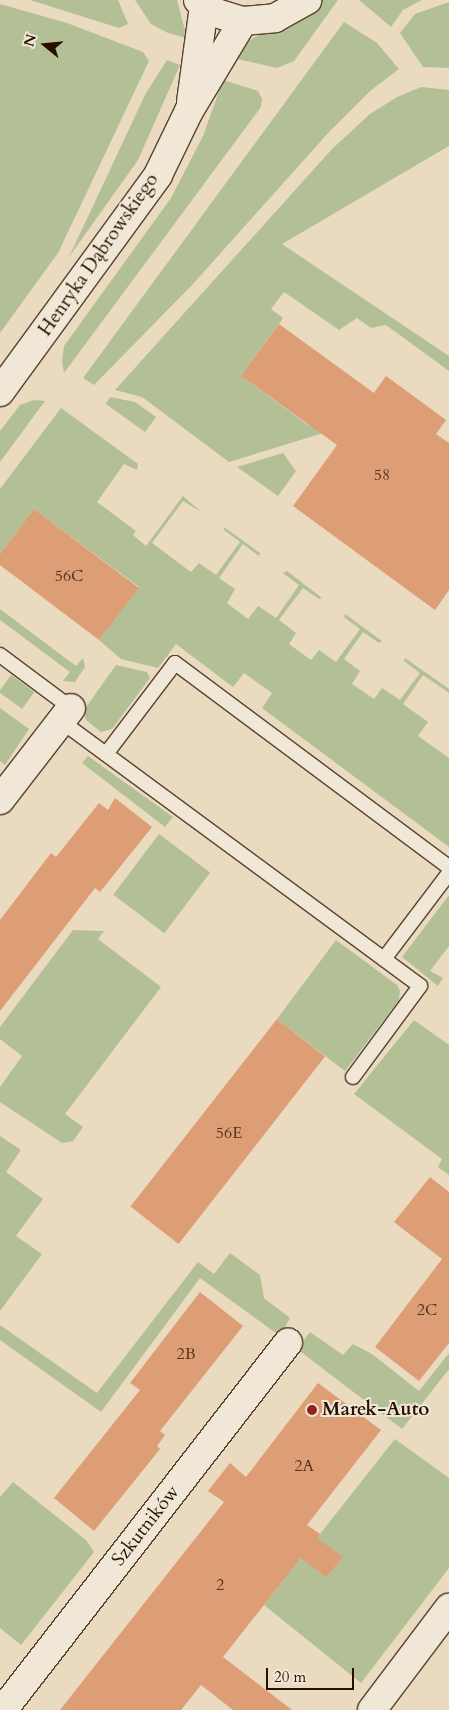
<!DOCTYPE html>
<meta charset="utf-8">
<style>
body{margin:0}
#map{position:relative;width:449px;height:1710px;overflow:hidden;background:#eadac0;font-family:Cardo,serif}
div>[style]{position:absolute}
.green>*{inset:0;background:#b3c095;transform-origin:0 0}
.building>*{inset:0;background:#dd9e76;transform-origin:0 0}
.roads{filter:drop-shadow(1px 0 #584231) drop-shadow(-1px 0 #584231) drop-shadow(0 1px #584231) drop-shadow(0 -1px #584231)}
.lane>*{height:14px;margin:-7px;padding:0 7px;transform-origin:7px;border-radius:7px;background:#f1e7d6}
.street>*{height:28px;margin:-14px;padding:0 14px;transform-origin:14px;border-radius:14px;background:#f1e7d6}
.secondary>*{height:28px;margin:-14px;padding:0 14px;transform-origin:14px;border-radius:14px;background:#f1e7d6}
.dots>*{width:14px;height:14px;translate:-50% -50%;box-sizing:border-box;border:2px solid #f1e7d6;border-radius:50%}
span{translate:-50% -50%;white-space:nowrap;text-align:center;line-height:1.15;-webkit-text-stroke:4px #f1e7d6;paint-order:stroke}
.number-label{font-size:16px;color:#54331e}
.number-label span{-webkit-text-stroke-width:0}
.street-label{font-size:19px;color:#270f01}
.poi-label{font-size:19px;color:#270f01;font-weight:700}
.left{translate:0 -50%;text-align:left}
.north{position:absolute;left:20px;top:20px;width:50px;height:50px;-webkit-text-stroke:4px #f1e7d6;paint-order:stroke;rotate:287deg;font-size:14px;font-weight:700;line-height:20px;text-align:center;color:#270f01}
.north::after{content:'';display:block;margin:auto;width:18px;height:22px;background:#270f01;clip-path:polygon(50% 0,100% 100%,50% 72%,0 100%)}
.scale{position:absolute;left:266px;top:1668px;width:88px;height:22px;box-sizing:border-box;border:2px solid #270f01;border-top:0;padding-left:6px;font-size:15px;line-height:18px;white-space:nowrap;color:#270f01;-webkit-text-stroke:4px #f1e7d6;paint-order:stroke}
</style>
<div id="map">
<div class="green">
<div style="clip-path:polygon(30px 0,118px 0,128px 24px,119px 28px)"></div>
<div style="clip-path:polygon(135px 0,177px 0,187px 38px,168px 33px,151px 24px)"></div>
<div style="clip-path:polygon(319px 0,338px 0,294px 61px,277px 68px,233px 58px,239px 48px,253px 38px)"></div>
<div style="clip-path:polygon(359px 0,422px 0,403px 10px,391px 27px)"></div>
<div style="clip-path:polygon(449px 2px,449px 68px,423px 67px,400px 33px,415px 14px)"></div>
<div style="clip-path:polygon(0 4px,67px 23px,143px 52px,149px 61px,58px 253px,0 333px)"></div>
<div style="clip-path:polygon(344px 22px,377px 43px,399px 69px,370px 91px,329px 132px,193px 284px,94px 385px,83px 378px)"></div>
<div style="clip-path:polygon(167px 60px,180px 65px,138px 160px,69px 257px,146px 93px)"></div>
<div style="clip-path:polygon(223px 80px,258px 91px,262px 99px,261px 107px,64px 373px,62px 361px,64px 346px,171px 198px,203px 136px)"></div>
<div style="clip-path:polygon(421px 87px,449px 90px,449px 146px,282px 244px,449px 356px,449px 371px,386px 325px,371px 328px,357px 318px,339px 330px,284px 292px,271px 309px,283px 318px,241px 376px,308px 425px,333px 430px,229px 462px,142px 397px,115px 390px,332px 149px,370px 114px,397px 97px)"></div>
<div style="clip-path:polygon(110px 397px,135px 402px,156px 417px,145px 432px,106px 404px)"></div>
<div style="clip-path:polygon(34px 400px,45px 401px,0 462px,0 431px,20px 405px)"></div>
<div style="clip-path:polygon(61px 408px,138px 464px,137px 470px,124px 464px,97px 502px,136px 531px,133px 535px,146px 546px,183px 496px,201px 512px,183px 501px,152px 543px,191px 572px,199px 563px,216px 575px,240px 542px,224px 530px,224px 527px,260px 553px,259px 556px,243px 544px,219px 578px,235px 589px,227px 603px,248px 619px,258px 606px,276px 618px,299px 585px,283px 573px,287px 571px,322px 598px,319px 599px,303px 588px,279px 620px,296px 633px,289px 644px,311px 660px,319px 650px,336px 662px,360px 629px,344px 617px,345px 614px,382px 641px,379px 643px,363px 632px,344px 659px,360px 671px,352px 684px,374px 699px,382px 688px,400px 700px,420px 673px,404px 661px,405px 658px,449px 689px,449px 693px,423px 675px,403px 704px,428px 722px,418px 736px,449px 758px,449px 847px,262px 708px,272px 693px,244px 673px,233px 687px,176px 644px,158px 668px,121px 659px,99px 640px,139px 587px,34px 509px,0 554px,0 489px)"></div>
<div style="clip-path:polygon(283px 453px,296px 471px,278px 496px,237px 467px)"></div>
<div style="clip-path:polygon(0 609px,76px 666px,83px 658px,85px 667px,75px 682px,63px 681px,70px 672px,0 620px)"></div>
<div style="clip-path:polygon(116px 665px,147px 672px,150px 678px,112px 729px,101px 732px,86px 720px,84px 710px)"></div>
<div style="left:11px;top:675px;width:29px;height:21px;rotate:36deg"></div>
<div style="clip-path:polygon(0 708px,29px 729px,5px 765px,0 761px)"></div>
<div style="clip-path:polygon(88px 756px,173px 817px,165px 827px,82px 763px)"></div>
<div style="left:159px;top:834px;width:64px;height:76px;rotate:37deg"></div>
<div style="clip-path:polygon(449px 895px,449px 946px,430px 971px,443px 978px,438px 986px,402px 957px)"></div>
<div style="clip-path:polygon(73px 930px,104px 931px,98px 939px,161px 987px,65px 1114px,83px 1127px,73px 1141px,62px 1143px,0 1102px,0 1087px,22px 1056px,0 1039px,0 1027px)"></div>
<div style="clip-path:polygon(336px 940px,397px 985px,400px 991px,399px 1000px,345px 1071px,277px 1019px)"></div>
<div style="clip-path:polygon(414px 1020px,449px 1045px,449px 1175px,438px 1167px,442px 1159px,354px 1094px)"></div>
<div style="clip-path:polygon(0 1136px,21px 1150px,6px 1172px,43px 1199px,16px 1236px,42px 1254px,0 1311px)"></div>
<div style="clip-path:polygon(230px 1253px,260px 1275px,264px 1298px,290px 1318px,280px 1336px,200px 1278px,101px 1412px,0 1340px,0 1325px,97px 1393px,198px 1262px,214px 1274px)"></div>
<div style="clip-path:polygon(310px 1332px,343px 1355px,353px 1344px,372px 1354px,419px 1391px,449px 1353px,449px 1369px,402px 1429px,297px 1349px)"></div>
<div style="clip-path:polygon(395px 1439px,449px 1478px,449px 1568px,361px 1683px,264px 1605px)"></div>
<div style="clip-path:polygon(13px 1482px,86px 1540px,94px 1552px,21px 1645px,0 1628px,0 1497px)"></div>
</div>
<div class="building">
<div style="clip-path:polygon(279px 324px,374px 393px,386px 376px,446px 420px,436px 434px,449px 443px,449px 590px,435px 610px,293px 506px,337px 445px,241px 376px)"></div>
<div style="clip-path:polygon(34px 509px,139px 588px,99px 640px,0 565px,0 554px)"></div>
<div style="clip-path:polygon(115px 798px,152px 827px,100px 892px,95px 888px,0 1011px,0 920px,51px 853px,56px 857px,99px 803px,108px 810px)"></div>
<div style="left:277px;top:1019px;width:61px;height:238px;rotate:38deg"></div>
<div style="clip-path:polygon(430px 1177px,449px 1192px,449px 1343px,419px 1381px,375px 1347px,442px 1259px,394px 1222px)"></div>
<div style="clip-path:polygon(200px 1292px,243px 1326px,160px 1431px,165px 1435px,157px 1446px,160px 1449px,94px 1531px,54px 1498px,140px 1390px,130px 1383px)"></div>
<div style="clip-path:polygon(318px 1383px,381px 1430px,307px 1525px,320px 1534px,317px 1538px,343px 1557px,326px 1577px,301px 1558px,223px 1657px,292px 1710px,233px 1710px,201px 1685px,181px 1710px,60px 1710px,224px 1502px,208px 1491px,230px 1463px,246px 1477px)"></div>
</div>
<div class="roads">
<div class="lane">
<div style="left:0;top:655px;width:89px;rotate:36.7deg"></div>
<div style="left:61px;top:721px;width:446px;rotate:36.4deg"></div>
<div style="left:420px;top:986px;width:113px;rotate:126.4deg"></div>
<div style="left:106px;top:754px;width:114px;rotate:-52.8deg"></div>
<div style="left:175px;top:663px;width:342px;rotate:36.7deg"></div>
<div style="left:384px;top:959px;width:108px;rotate:-52.9deg"></div>
</div>
<div class="street">
<div style="left:0;top:800px;width:116px;rotate:-52.3deg"></div>
<div style="left:3px;top:1710px;width:465px;rotate:-52.2deg"></div>
<div style="left:372px;top:1710px;width:128px;rotate:-53deg"></div>
</div>
<div class="secondary">
<div style="left:198px;top:0;width:22px;rotate:36deg"></div>
<div style="left:216px;top:13px;width:28px;rotate:17deg"></div>
<div style="left:243px;top:21px;width:32px;rotate:-5deg"></div>
<div style="left:275px;top:18px;width:37px;rotate:-29deg"></div>
<div style="left:191px;top:102px;width:97px;rotate:-82.3deg"></div>
<div style="left:0;top:392px;width:268px;rotate:-53.9deg"></div>
<div style="left:158px;top:175px;width:71px;rotate:-64.2deg"></div>
<div style="left:189px;top:111px;width:105px;rotate:-59deg"></div>
</div>
</div>
<div class="dots">
<div style="left:312px;top:1410px;background:#8f2418"></div>
</div>
<div class="number-label">
<span style="left:382px;top:475px">58</span>
<span style="left:69px;top:576px">56C</span>
<span style="left:229px;top:1133px">56E</span>
<span style="left:427px;top:1310px">2C</span>
<span style="left:186px;top:1354px">2B</span>
<span style="left:304px;top:1466px">2A</span>
<span style="left:220px;top:1585px">2</span>
</div>
<div class="street-label">
<span style="left:99px;top:255px;rotate:-55deg">Henryka Dąbrowskiego</span>
<span style="left:146px;top:1526px;rotate:-52deg">Szkutników</span>
</div>
<div class="poi-label">
<span class="left" style="left:322px;top:1410px">Marek-Auto</span>
</div>
<div class="north">N</div>
<div class="scale">20 m</div>
</div>
